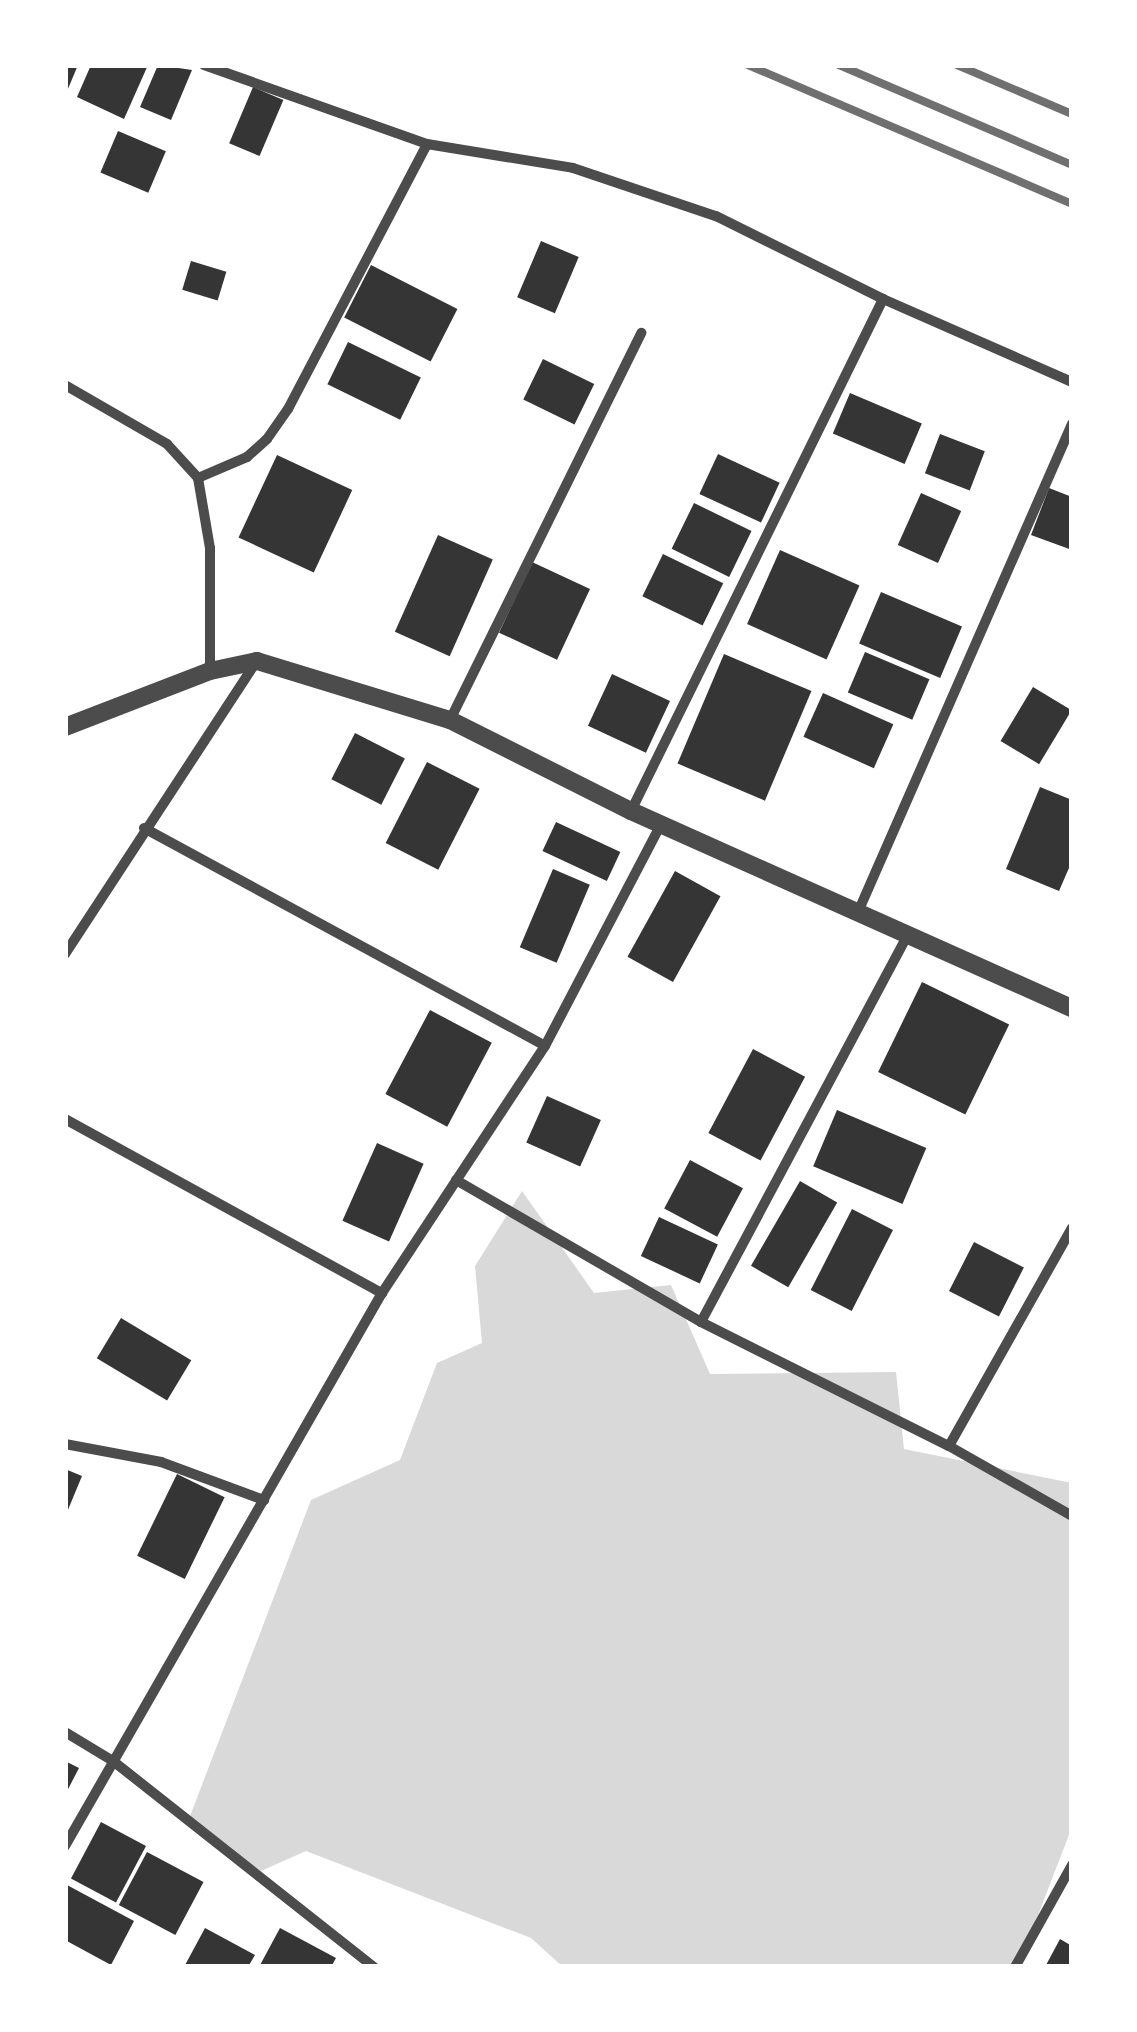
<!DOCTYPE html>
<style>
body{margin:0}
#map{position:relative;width:1137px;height:2032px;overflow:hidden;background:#fff;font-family:Arial,sans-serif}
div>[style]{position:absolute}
.water>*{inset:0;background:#d9d9d9}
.building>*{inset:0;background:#353535;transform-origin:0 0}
.minor>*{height:10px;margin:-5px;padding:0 5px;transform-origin:5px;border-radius:5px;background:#4c4c4c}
.tertiary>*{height:18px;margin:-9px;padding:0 9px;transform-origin:9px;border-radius:9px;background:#4c4c4c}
.rail>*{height:8px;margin:-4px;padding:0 4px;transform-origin:4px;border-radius:4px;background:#707070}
span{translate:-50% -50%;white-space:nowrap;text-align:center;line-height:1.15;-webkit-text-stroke:8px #fff;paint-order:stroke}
.frame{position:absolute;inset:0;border:68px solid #fff;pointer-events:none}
</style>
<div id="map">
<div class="water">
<div style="clip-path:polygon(522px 1191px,594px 1293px,671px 1285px,710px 1374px,896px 1372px,904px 1449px,1072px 1483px,1072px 1827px,1018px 1967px,563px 1967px,531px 1938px,306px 1851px,261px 1871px,187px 1824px,311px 1500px,400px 1460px,437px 1363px,482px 1343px,475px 1266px)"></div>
</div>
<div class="building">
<div style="clip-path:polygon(65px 65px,78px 65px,65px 96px)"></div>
<div style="clip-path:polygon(91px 65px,148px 65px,124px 119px,77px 97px)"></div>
<div style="clip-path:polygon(158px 65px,192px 70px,171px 120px,140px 107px)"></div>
<div style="left:253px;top:87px;width:33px;height:61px;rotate:23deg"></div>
<div style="left:118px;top:131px;width:52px;height:45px;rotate:23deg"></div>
<div style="left:541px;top:241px;width:41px;height:61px;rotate:23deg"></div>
<div style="left:191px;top:261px;width:37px;height:30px;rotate:17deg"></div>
<div style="left:371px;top:265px;width:97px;height:59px;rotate:27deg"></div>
<div style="left:348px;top:342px;width:81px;height:47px;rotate:26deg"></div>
<div style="left:543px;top:359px;width:57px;height:45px;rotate:26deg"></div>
<div style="left:850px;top:393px;width:78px;height:44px;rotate:23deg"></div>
<div style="left:940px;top:434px;width:48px;height:42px;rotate:21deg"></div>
<div style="left:718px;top:454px;width:68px;height:44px;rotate:25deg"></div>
<div style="left:277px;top:455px;width:83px;height:91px;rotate:25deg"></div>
<div style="clip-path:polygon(1049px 488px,1072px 497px,1072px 550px,1031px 535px)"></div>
<div style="left:921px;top:493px;width:44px;height:57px;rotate:24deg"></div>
<div style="left:694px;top:503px;width:64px;height:51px;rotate:26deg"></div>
<div style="left:438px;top:535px;width:60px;height:106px;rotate:24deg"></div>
<div style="left:780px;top:550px;width:87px;height:81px;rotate:24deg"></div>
<div style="left:663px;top:554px;width:67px;height:47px;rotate:26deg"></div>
<div style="left:532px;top:562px;width:64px;height:78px;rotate:25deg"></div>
<div style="left:881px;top:592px;width:88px;height:56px;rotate:23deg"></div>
<div style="left:865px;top:652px;width:70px;height:44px;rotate:23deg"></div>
<div style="left:724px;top:654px;width:95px;height:119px;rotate:23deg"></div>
<div style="left:612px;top:674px;width:64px;height:57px;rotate:25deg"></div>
<div style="left:1033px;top:687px;width:45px;height:63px;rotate:31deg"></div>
<div style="left:823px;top:693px;width:77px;height:48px;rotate:24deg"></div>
<div style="left:355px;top:733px;width:56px;height:52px;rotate:27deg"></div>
<div style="left:427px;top:762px;width:59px;height:91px;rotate:27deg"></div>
<div style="clip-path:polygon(1040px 787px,1072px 800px,1072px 861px,1059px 891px,1006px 869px)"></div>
<div style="left:556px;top:822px;width:71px;height:32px;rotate:25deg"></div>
<div style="left:553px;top:869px;width:40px;height:85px;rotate:23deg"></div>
<div style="left:675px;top:871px;width:52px;height:98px;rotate:29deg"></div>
<div style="left:922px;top:982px;width:97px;height:100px;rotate:26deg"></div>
<div style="left:430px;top:1010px;width:70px;height:95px;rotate:28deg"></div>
<div style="left:753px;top:1049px;width:59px;height:95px;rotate:28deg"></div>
<div style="left:547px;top:1096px;width:59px;height:51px;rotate:24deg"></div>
<div style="left:837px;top:1110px;width:97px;height:61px;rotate:23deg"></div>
<div style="left:377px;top:1143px;width:51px;height:85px;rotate:24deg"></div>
<div style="left:690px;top:1160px;width:60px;height:55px;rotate:28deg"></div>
<div style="left:800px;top:1181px;width:43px;height:98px;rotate:30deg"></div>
<div style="left:852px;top:1209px;width:46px;height:91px;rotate:27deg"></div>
<div style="left:659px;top:1217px;width:65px;height:43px;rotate:25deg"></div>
<div style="left:974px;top:1242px;width:56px;height:55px;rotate:27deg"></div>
<div style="left:121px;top:1318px;width:82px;height:47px;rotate:31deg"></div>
<div style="clip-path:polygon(65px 1469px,82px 1476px,65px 1517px)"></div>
<div style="left:177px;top:1474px;width:53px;height:91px;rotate:26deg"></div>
<div style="clip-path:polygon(65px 1761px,79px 1768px,65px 1795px)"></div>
<div style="left:101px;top:1822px;width:51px;height:64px;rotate:28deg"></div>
<div style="left:147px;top:1852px;width:64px;height:60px;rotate:28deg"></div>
<div style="clip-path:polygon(67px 1885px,134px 1921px,111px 1965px,65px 1940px)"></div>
<div style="clip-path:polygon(205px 1928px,255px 1955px,248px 1967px,184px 1967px)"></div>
<div style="clip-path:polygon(280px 1928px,336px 1958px,331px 1967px,259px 1967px)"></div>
<div style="clip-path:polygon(1060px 1939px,1072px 1946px,1072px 1967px,1045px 1967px)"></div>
</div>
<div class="minor">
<div style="left:204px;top:65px;width:237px;rotate:19.5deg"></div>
<div style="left:427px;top:144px;width:148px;rotate:9.3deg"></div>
<div style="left:573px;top:168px;width:151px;rotate:18.6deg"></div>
<div style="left:716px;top:216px;width:186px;rotate:26.4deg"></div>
<div style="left:883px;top:299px;width:206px;rotate:23.7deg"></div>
<div style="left:65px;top:385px;width:118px;rotate:30deg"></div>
<div style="left:167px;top:444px;width:46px;rotate:47.6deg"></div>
<div style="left:198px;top:478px;width:71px;rotate:80.3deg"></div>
<div style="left:210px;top:548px;width:123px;rotate:90deg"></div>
<div style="left:198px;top:478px;width:53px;rotate:-23.2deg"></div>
<div style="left:247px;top:457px;width:27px;rotate:-42deg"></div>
<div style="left:267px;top:439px;width:37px;rotate:-55deg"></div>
<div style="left:288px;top:409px;width:299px;rotate:-62.3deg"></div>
<div style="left:450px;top:720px;width:432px;rotate:-63.7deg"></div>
<div style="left:631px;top:811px;width:571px;rotate:-63.79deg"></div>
<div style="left:144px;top:828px;width:456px;rotate:28.5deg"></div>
<div style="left:858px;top:912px;width:533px;rotate:-66.32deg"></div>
<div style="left:65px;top:954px;width:349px;rotate:-56.8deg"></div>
<div style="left:65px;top:1119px;width:362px;rotate:28.8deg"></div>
<div style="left:456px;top:1180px;width:283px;rotate:30.1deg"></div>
<div style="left:701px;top:1322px;width:277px;rotate:26.6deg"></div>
<div style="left:949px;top:1446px;width:142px;rotate:29.6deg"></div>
<div style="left:701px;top:1322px;width:437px;rotate:-61.9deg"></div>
<div style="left:65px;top:1444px;width:98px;rotate:10.6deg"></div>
<div style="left:161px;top:1462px;width:110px;rotate:20.3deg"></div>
<div style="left:949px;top:1446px;width:250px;rotate:-60.6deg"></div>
<div style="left:65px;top:1732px;width:56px;rotate:31.1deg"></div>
<div style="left:113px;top:1761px;width:333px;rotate:38.3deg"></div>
<div style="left:65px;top:1846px;width:637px;rotate:-60.18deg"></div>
<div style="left:382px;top:1293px;width:296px;rotate:-56.6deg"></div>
<div style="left:545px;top:1046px;width:250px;rotate:-62.4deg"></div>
<div style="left:1015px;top:1967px;width:117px;rotate:-60.8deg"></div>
</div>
<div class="tertiary">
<div style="left:65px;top:727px;width:155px;rotate:-21.1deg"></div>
<div style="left:210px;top:671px;width:48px;rotate:-12deg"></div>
<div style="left:257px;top:661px;width:202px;rotate:17deg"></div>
<div style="left:450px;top:720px;width:203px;rotate:26.7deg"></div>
<div style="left:631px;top:811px;width:483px;rotate:24.1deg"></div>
</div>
<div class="rail">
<div style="left:748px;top:65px;width:353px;rotate:23.2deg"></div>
<div style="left:839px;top:65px;width:254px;rotate:23.2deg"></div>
<div style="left:957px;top:65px;width:125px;rotate:23.1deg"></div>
</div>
<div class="frame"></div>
</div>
